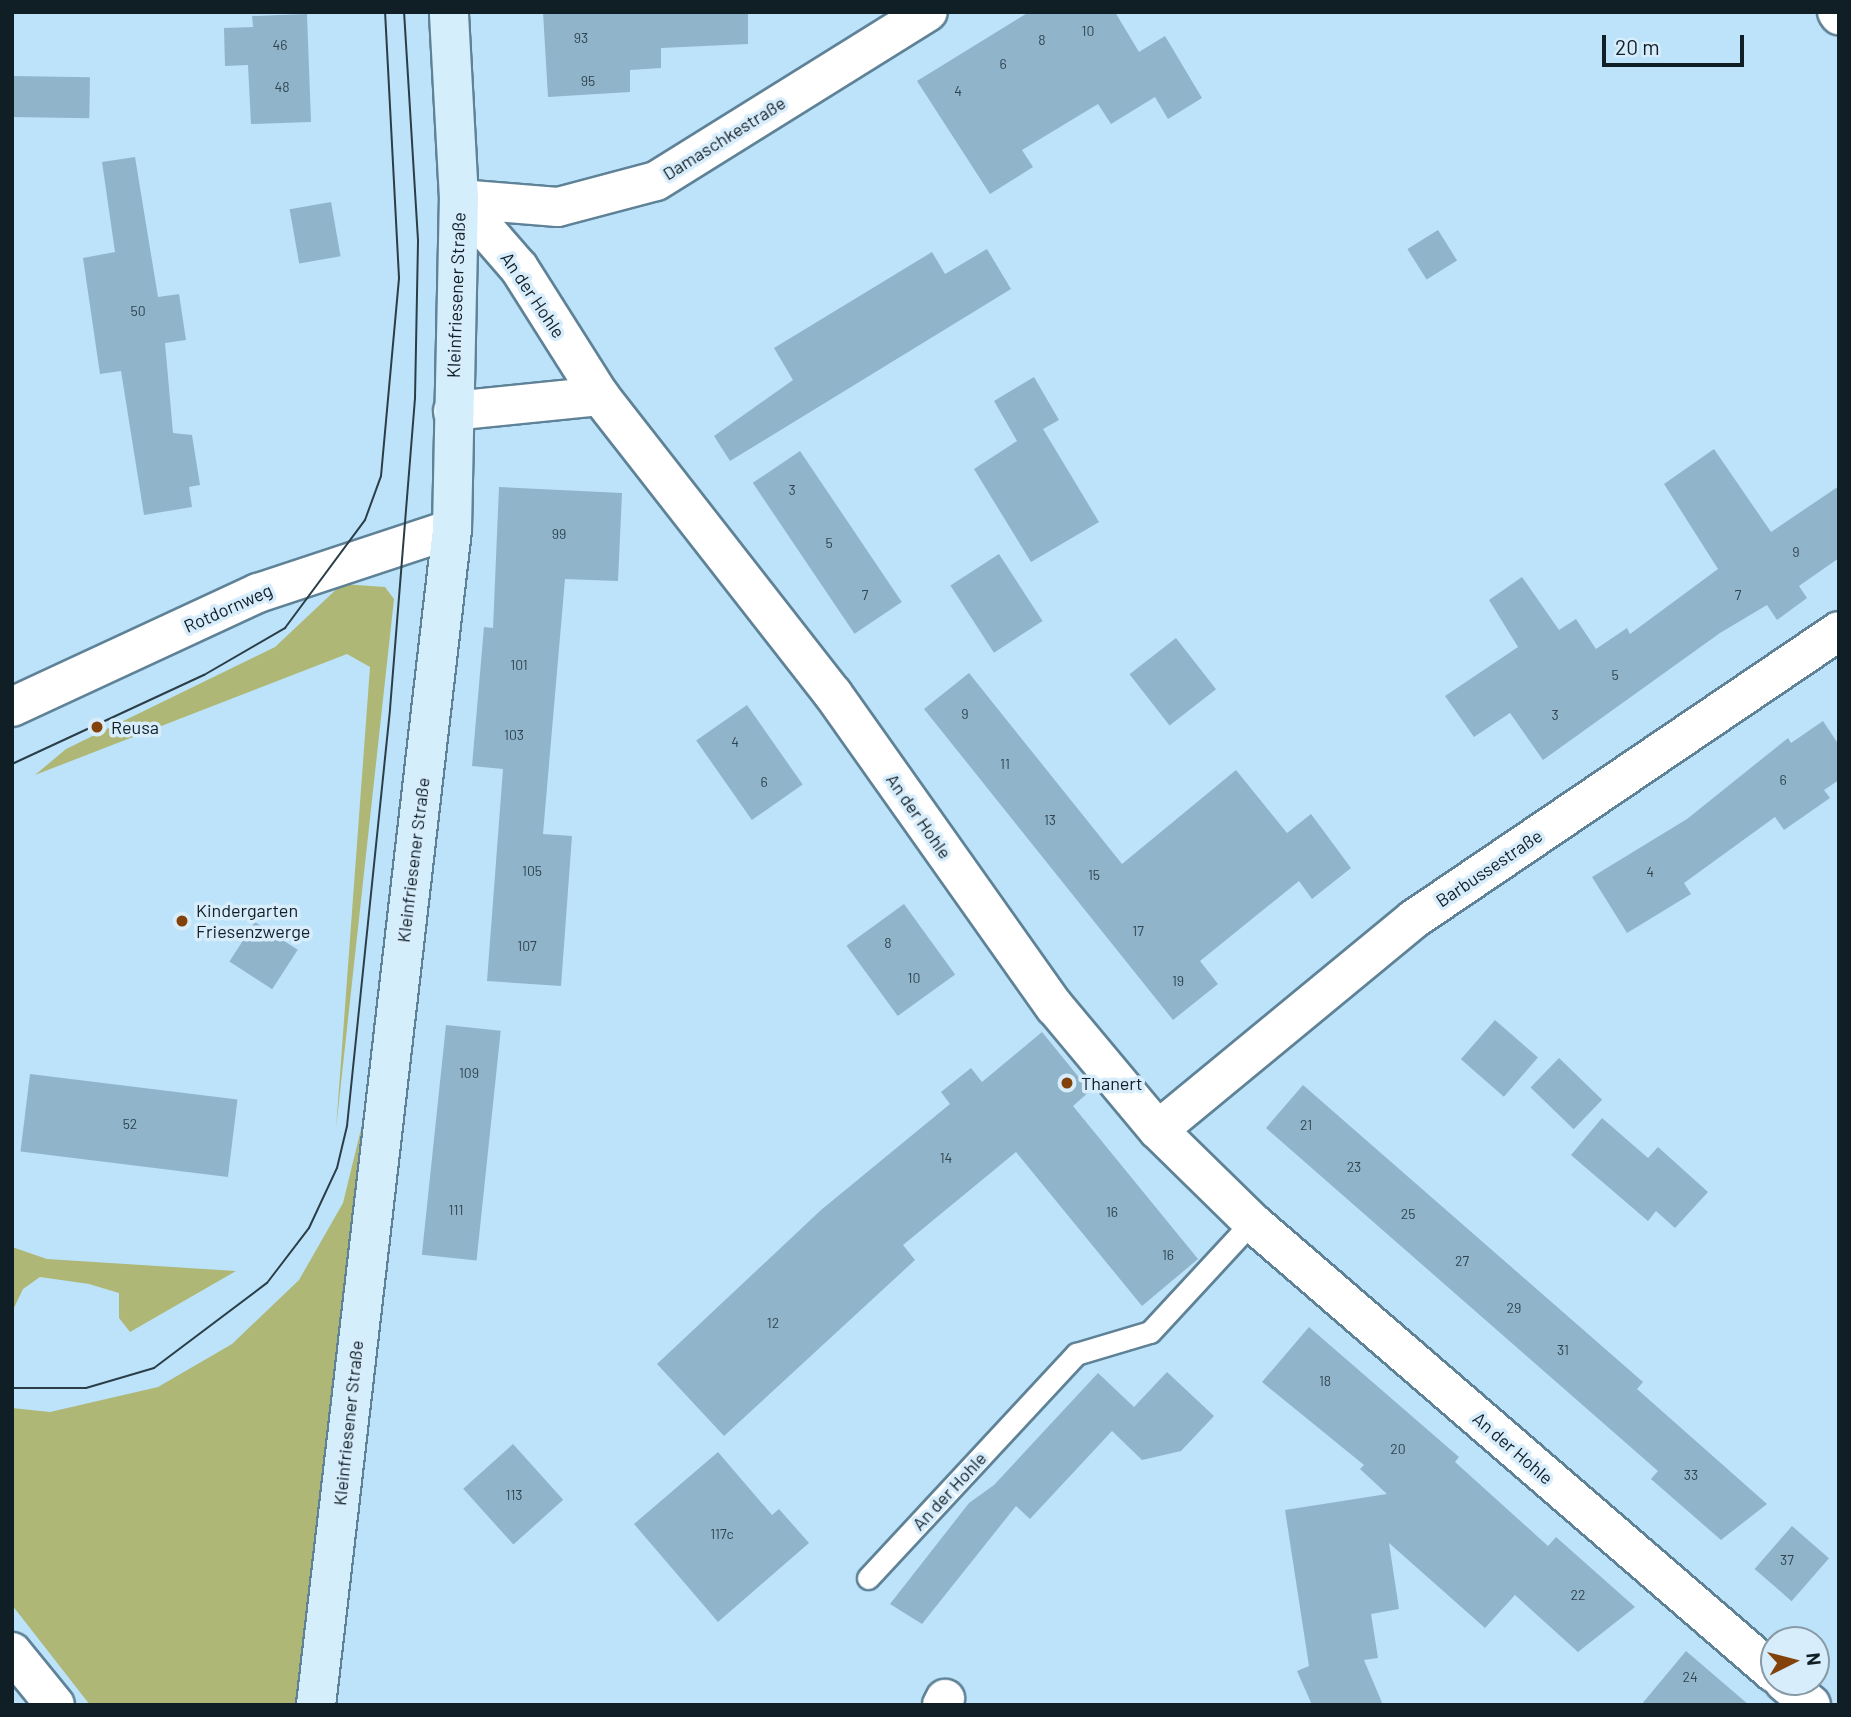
<!DOCTYPE html>
<meta charset="utf-8">
<style>
body{margin:0}
#map{position:relative;width:1851px;height:1717px;overflow:hidden;background:#bce3f9;font-family:Barlow,sans-serif}
div>[style]{position:absolute}
.green>*{inset:0;background:#afb777}
.building>*{inset:0;background:#90b5cb;transform-origin:0 0}
.roads{filter:drop-shadow(2px 0 #5f8297) drop-shadow(-2px 0 #5f8297) drop-shadow(0 2px #5f8297) drop-shadow(0 -2px #5f8297)}
.lane>*{height:21px;margin:-10.5px;padding:0 10.5px;transform-origin:10.5px;border-radius:10.5px;background:#fff}
.street>*{height:38px;margin:-19px;padding:0 19px;transform-origin:19px;border-radius:19px;background:#fff}
.secondary>*{height:38px;margin:-19px;padding:0 19px;transform-origin:19px;border-radius:19px;background:#d5eefc}
.tram>*{height:2px;margin:-1px;padding:0 1px;transform-origin:1px;border-radius:1px;background:#2b3d47}
.dots>*{width:19px;height:19px;translate:-50% -50%;box-sizing:border-box;border:4px solid #d7edfb;border-radius:50%}
span{translate:-50% -50%;white-space:nowrap;text-align:center;line-height:1.15;-webkit-text-stroke:7px #d7edfb;paint-order:stroke}
.number-label{font-size:14px;color:#30444f}
.number-label span{-webkit-text-stroke-width:0}
.street-label{font-size:18px;color:#101e26}
.poi-label{font-size:18px;color:#101e26}
.left{translate:0 -50%;text-align:left}
.frame{position:absolute;inset:0;border:14px solid #101e26;pointer-events:none}
.north{position:absolute;left:1760px;top:1626px;width:70px;height:70px;box-sizing:border-box;background:#d7edfb;border:2px solid #879aa6;border-radius:50%;rotate:84deg;font-size:19px;font-weight:700;line-height:28px;text-align:center;color:#101e26}
.north::after{content:'';display:block;margin:auto;width:24px;height:32px;background:#83420a;clip-path:polygon(50% 0,100% 100%,50% 72%,0 100%)}
.scale{position:absolute;left:1602px;top:35px;width:142px;height:32px;box-sizing:border-box;border:4px solid #101e26;border-top:0;padding-left:9px;font-size:21px;line-height:24px;white-space:nowrap;color:#101e26;-webkit-text-stroke:5px #d7edfb;paint-order:stroke}
</style>
<div id="map">
<div class="green">
<div style="clip-path:polygon(342px 584px,385px 587px,394px 599px,336px 1129px,370px 667px,347px 654px,35px 775px,66px 749px,275px 647px)"></div>
<div style="clip-path:polygon(363px 1121px,296px 1705px,90px 1705px,12px 1605px,12px 1408px,50px 1412px,158px 1387px,232px 1344px,299px 1280px,343px 1203px)"></div>
<div style="clip-path:polygon(12px 1247px,47px 1259px,236px 1271px,130px 1332px,119px 1318px,119px 1293px,89px 1284px,40px 1277px,23px 1289px,12px 1312px)"></div>
</div>
<div class="building">
<div style="clip-path:polygon(543px 12px,748px 12px,748px 44px,661px 48px,661px 68px,630px 70px,630px 92px,548px 97px)"></div>
<div style="clip-path:polygon(1029px 12px,1115px 12px,1139px 52px,1165px 36px,1202px 98px,1168px 119px,1155px 97px,1111px 124px,1098px 104px,1022px 150px,1033px 167px,990px 194px,917px 81px)"></div>
<div style="clip-path:polygon(307px 14px,311px 122px,251px 124px,248px 65px,225px 66px,224px 28px,253px 27px,252px 16px)"></div>
<div style="left:12px;top:76px;width:78px;height:41px;rotate:1deg"></div>
<div style="clip-path:polygon(135px 157px,158px 297px,179px 294px,186px 340px,165px 343px,173px 433px,192px 435px,200px 485px,189px 487px,192px 507px,144px 515px,121px 371px,100px 374px,83px 258px,115px 252px,102px 162px)"></div>
<div style="left:331px;top:202px;width:55px;height:42px;rotate:80deg"></div>
<div style="left:1438px;top:230px;width:36px;height:36px;rotate:58deg"></div>
<div style="clip-path:polygon(987px 249px,1011px 289px,730px 461px,714px 436px,793px 380px,774px 348px,932px 252px,945px 274px)"></div>
<div style="clip-path:polygon(1034px 377px,1059px 420px,1043px 429px,1099px 522px,1031px 562px,974px 469px,1017px 441px,994px 401px)"></div>
<div style="clip-path:polygon(1714px 449px,1771px 532px,1839px 486px,1839px 558px,1799px 586px,1807px 598px,1777px 620px,1767px 605px,1720px 633px,1543px 760px,1510px 713px,1474px 737px,1445px 696px,1518px 647px,1489px 600px,1522px 577px,1559px 630px,1576px 619px,1596px 649px,1627px 628px,1630px 634px,1718px 569px,1664px 484px)"></div>
<div style="left:800px;top:451px;width:182px;height:57px;rotate:56deg"></div>
<div style="clip-path:polygon(499px 487px,622px 493px,618px 581px,565px 579px,543px 834px,572px 836px,561px 986px,487px 981px,503px 769px,472px 766px,484px 627px,493px 628px)"></div>
<div style="left:999px;top:554px;width:80px;height:58px;rotate:57deg"></div>
<div style="left:1176px;top:638px;width:65px;height:59px;rotate:52deg"></div>
<div style="clip-path:polygon(969px 673px,1122px 864px,1236px 770px,1287px 833px,1311px 814px,1351px 868px,1312px 899px,1299px 881px,1200px 961px,1218px 984px,1173px 1020px,924px 709px)"></div>
<div style="left:747px;top:705px;width:97px;height:62px;rotate:55deg"></div>
<div style="clip-path:polygon(1823px 721px,1839px 745px,1839px 780px,1824px 790px,1830px 798px,1784px 830px,1775px 817px,1684px 883px,1691px 894px,1627px 933px,1592px 877px,1687px 819px,1788px 738px,1791px 743px)"></div>
<div style="left:904px;top:904px;width:87px;height:71px;rotate:54deg"></div>
<div style="left:255px;top:922px;width:51px;height:47px;rotate:33deg"></div>
<div style="left:1495px;top:1020px;width:57px;height:52px;rotate:41deg"></div>
<div style="left:446px;top:1025px;width:55px;height:231px;rotate:6deg"></div>
<div style="clip-path:polygon(1042px 1032px,1090px 1091px,1073px 1106px,1198px 1259px,1142px 1306px,1016px 1152px,903px 1245px,915px 1260px,724px 1436px,657px 1364px,821px 1210px,950px 1104px,941px 1092px,971px 1068px,982px 1082px)"></div>
<div style="left:1559px;top:1058px;width:60px;height:41px;rotate:44deg"></div>
<div style="left:30px;top:1074px;width:209px;height:78px;rotate:7deg"></div>
<div style="clip-path:polygon(1303px 1085px,1643px 1382px,1637px 1389px,1767px 1504px,1721px 1540px,1651px 1479px,1658px 1471px,1266px 1128px)"></div>
<div style="clip-path:polygon(1602px 1118px,1648px 1158px,1658px 1147px,1708px 1192px,1675px 1228px,1656px 1211px,1648px 1221px,1571px 1155px)"></div>
<div style="clip-path:polygon(1309px 1327px,1459px 1457px,1455px 1462px,1548px 1546px,1556px 1537px,1635px 1607px,1578px 1652px,1515px 1595px,1485px 1628px,1389px 1543px,1399px 1609px,1371px 1614px,1378px 1658px,1364px 1660px,1383px 1705px,1312px 1705px,1297px 1671px,1309px 1666px,1285px 1510px,1387px 1494px,1360px 1469px,1364px 1465px,1262px 1382px)"></div>
<div style="clip-path:polygon(1167px 1372px,1214px 1416px,1181px 1451px,1142px 1460px,1112px 1431px,1030px 1519px,1016px 1506px,922px 1624px,890px 1604px,969px 1503px,994px 1485px,1098px 1373px,1134px 1407px)"></div>
<div style="left:513px;top:1444px;width:75px;height:67px;rotate:48deg"></div>
<div style="clip-path:polygon(718px 1452px,772px 1515px,779px 1509px,809px 1543px,718px 1622px,634px 1524px)"></div>
<div style="left:1792px;top:1526px;width:49px;height:57px;rotate:41deg"></div>
<div style="clip-path:polygon(1686px 1651px,1749px 1705px,1641px 1705px)"></div>
</div>
<div class="roads">
<div class="lane">
<div style="left:868px;top:1578px;width:306px;rotate:-47.1deg"></div>
<div style="left:1076px;top:1354px;width:77px;rotate:-16.6deg"></div>
<div style="left:1150px;top:1332px;width:150px;rotate:-47.2deg"></div>
</div>
<div class="street">
<div style="left:1837px;top:12px;width:4px;rotate:56deg"></div>
<div style="left:459px;top:199px;width:91px;rotate:49deg"></div>
<div style="left:519px;top:268px;width:151px;rotate:57.7deg"></div>
<div style="left:600px;top:396px;width:378px;rotate:52deg"></div>
<div style="left:833px;top:694px;width:384px;rotate:54.7deg"></div>
<div style="left:1055px;top:1007px;width:160px;rotate:50.1deg"></div>
<div style="left:1158px;top:1130px;width:132px;rotate:44.4deg"></div>
<div style="left:1252px;top:1222px;width:690px;rotate:40.83deg"></div>
<div style="left:459px;top:199px;width:99px;rotate:4.6deg"></div>
<div style="left:558px;top:207px;width:101px;rotate:-14.9deg"></div>
<div style="left:656px;top:181px;width:320px;rotate:-31.9deg"></div>
<div style="left:453px;top:411px;width:148px;rotate:-5.8deg"></div>
<div style="left:12px;top:707px;width:271px;rotate:-24.9deg"></div>
<div style="left:258px;top:593px;width:204px;rotate:-18.3deg"></div>
<div style="left:1158px;top:1130px;width:332px;rotate:-39.5deg"></div>
<div style="left:1414px;top:919px;width:513px;rotate:-34.12deg"></div>
<div style="left:12px;top:1652px;width:68px;rotate:50.9deg"></div>
<div style="left:1784px;top:1682px;width:35px;rotate:40deg"></div>
<div style="left:942px;top:1705px;width:7px;rotate:-63deg"></div>
</div>
<div class="secondary">
<div style="left:316px;top:1705px;width:1184px;rotate:-83.4deg"></div>
<div style="left:452px;top:529px;width:330px;rotate:-88.8deg"></div>
<div style="left:459px;top:199px;width:187px;rotate:-93.1deg"></div>
</div>
</div>
<div class="tram">
<div style="left:12px;top:764px;width:212px;rotate:-24.9deg"></div>
<div style="left:204px;top:675px;width:94px;rotate:-30.1deg"></div>
<div style="left:285px;top:628px;width:134px;rotate:-53.5deg"></div>
<div style="left:365px;top:520px;width:47px;rotate:-70deg"></div>
<div style="left:381px;top:476px;width:199px;rotate:-84.8deg"></div>
<div style="left:399px;top:278px;width:266px;rotate:-93deg"></div>
<div style="left:12px;top:1388px;width:74px"></div>
<div style="left:86px;top:1388px;width:71px;rotate:-16.4deg"></div>
<div style="left:154px;top:1368px;width:141px;rotate:-37deg"></div>
<div style="left:267px;top:1283px;width:69px;rotate:-52.6deg"></div>
<div style="left:309px;top:1228px;width:66px;rotate:-65deg"></div>
<div style="left:337px;top:1168px;width:43px;rotate:-76.6deg"></div>
<div style="left:347px;top:1126px;width:419px;rotate:-84.1deg"></div>
<div style="left:390px;top:709px;width:312px;rotate:-85.4deg"></div>
<div style="left:415px;top:398px;width:158px;rotate:-88.9deg"></div>
<div style="left:418px;top:240px;width:228px;rotate:-93.5deg"></div>
</div>
<div class="dots">
<div style="left:97px;top:727px;background:#83420a"></div>
<div style="left:182px;top:921px;background:#83420a"></div>
<div style="left:1067px;top:1083px;background:#83420a"></div>
</div>
<div class="number-label">
<span style="left:1088px;top:31px">10</span>
<span style="left:581px;top:38px">93</span>
<span style="left:1042px;top:40px">8</span>
<span style="left:280px;top:45px">46</span>
<span style="left:1003px;top:64px">6</span>
<span style="left:588px;top:81px">95</span>
<span style="left:282px;top:87px">48</span>
<span style="left:958px;top:91px">4</span>
<span style="left:138px;top:311px">50</span>
<span style="left:792px;top:490px">3</span>
<span style="left:559px;top:534px">99</span>
<span style="left:829px;top:543px">5</span>
<span style="left:1796px;top:552px">9</span>
<span style="left:865px;top:595px">7</span>
<span style="left:1738px;top:595px">7</span>
<span style="left:519px;top:665px">101</span>
<span style="left:1615px;top:675px">5</span>
<span style="left:965px;top:714px">9</span>
<span style="left:1555px;top:715px">3</span>
<span style="left:514px;top:735px">103</span>
<span style="left:735px;top:742px">4</span>
<span style="left:1005px;top:764px">11</span>
<span style="left:1783px;top:780px">6</span>
<span style="left:764px;top:782px">6</span>
<span style="left:1050px;top:820px">13</span>
<span style="left:532px;top:871px">105</span>
<span style="left:1650px;top:872px">4</span>
<span style="left:1094px;top:875px">15</span>
<span style="left:1138px;top:931px">17</span>
<span style="left:888px;top:943px">8</span>
<span style="left:527px;top:946px">107</span>
<span style="left:914px;top:978px">10</span>
<span style="left:1178px;top:981px">19</span>
<span style="left:469px;top:1073px">109</span>
<span style="left:130px;top:1124px">52</span>
<span style="left:1306px;top:1125px">21</span>
<span style="left:946px;top:1158px">14</span>
<span style="left:1354px;top:1167px">23</span>
<span style="left:456px;top:1210px">111</span>
<span style="left:1112px;top:1212px">16</span>
<span style="left:1408px;top:1214px">25</span>
<span style="left:1168px;top:1255px">16</span>
<span style="left:1462px;top:1261px">27</span>
<span style="left:1514px;top:1308px">29</span>
<span style="left:773px;top:1323px">12</span>
<span style="left:1563px;top:1350px">31</span>
<span style="left:1325px;top:1381px">18</span>
<span style="left:1398px;top:1449px">20</span>
<span style="left:1691px;top:1475px">33</span>
<span style="left:514px;top:1495px">113</span>
<span style="left:722px;top:1534px">117c</span>
<span style="left:1787px;top:1560px">37</span>
<span style="left:1578px;top:1595px">22</span>
<span style="left:1690px;top:1677px">24</span>
</div>
<div class="street-label">
<span style="left:724px;top:138px;rotate:-32deg">Damaschkestraße</span>
<span style="left:456px;top:295px;rotate:-88deg">Kleinfriesener Straße</span>
<span style="left:533px;top:295px;rotate:56deg">An der Hohle</span>
<span style="left:228px;top:608px;rotate:-24deg">Rotdornweg</span>
<span style="left:919px;top:816px;rotate:55deg">An der Hohle</span>
<span style="left:413px;top:860px;rotate:-83deg">Kleinfriesener Straße</span>
<span style="left:1489px;top:868px;rotate:-34deg">Barbussestraße</span>
<span style="left:348px;top:1423px;rotate:-84deg">Kleinfriesener Straße</span>
<span style="left:1513px;top:1448px;rotate:41deg">An der Hohle</span>
<span style="left:949px;top:1491px;rotate:-47deg">An der Hohle</span>
</div>
<div class="poi-label">
<span class="left" style="left:111px;top:727px">Reusa</span>
<span class="left" style="left:196px;top:921px">Kindergarten<br>Friesenzwerge</span>
<span class="left" style="left:1081px;top:1083px">Thanert</span>
</div>
<div class="frame"></div>
<div class="north">N</div>
<div class="scale">20 m</div>
</div>
